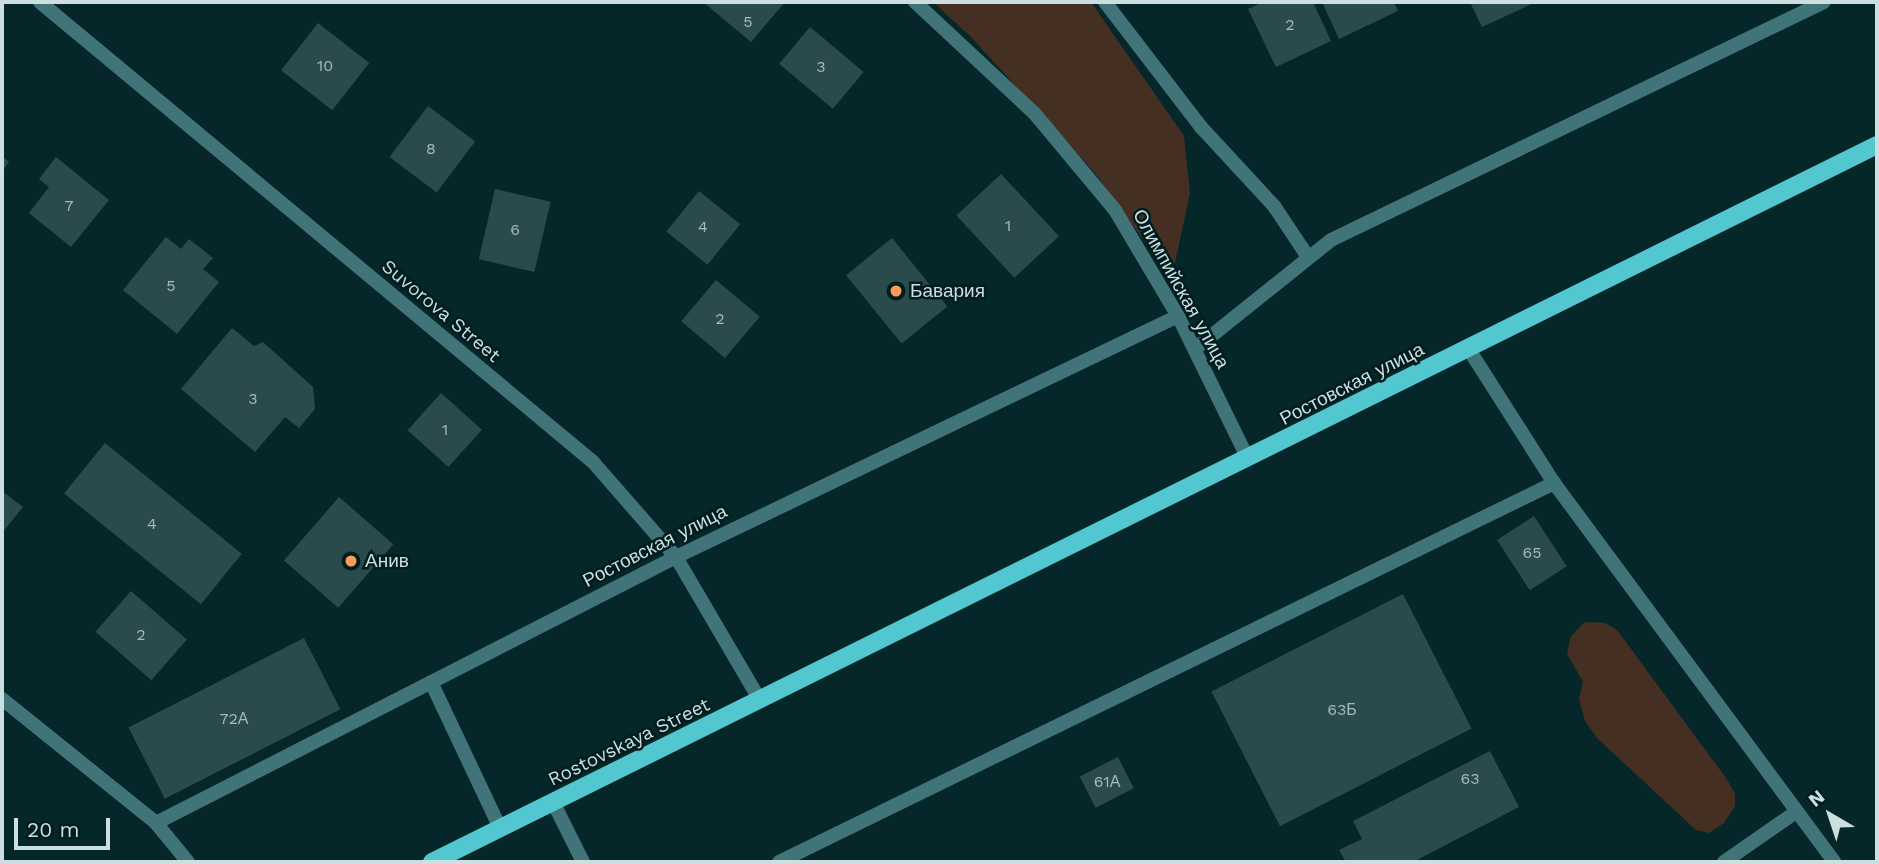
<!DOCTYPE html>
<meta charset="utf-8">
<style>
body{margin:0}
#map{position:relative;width:1879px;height:864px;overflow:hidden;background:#062729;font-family:"Work Sans",sans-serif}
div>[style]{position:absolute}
.green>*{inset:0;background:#452f22}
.building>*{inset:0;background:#2b4a4c;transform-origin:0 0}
.service>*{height:14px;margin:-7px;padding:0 7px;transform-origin:7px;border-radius:7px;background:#417478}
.minor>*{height:14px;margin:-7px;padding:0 7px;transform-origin:7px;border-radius:7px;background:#417478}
.primary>*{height:18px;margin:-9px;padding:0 9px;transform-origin:9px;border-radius:9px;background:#52c7d0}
.dots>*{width:19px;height:19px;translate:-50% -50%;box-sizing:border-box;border:4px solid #001d20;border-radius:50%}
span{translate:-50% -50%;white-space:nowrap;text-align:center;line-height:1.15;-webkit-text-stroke:5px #001d20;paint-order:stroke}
.number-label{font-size:16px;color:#a4b9ba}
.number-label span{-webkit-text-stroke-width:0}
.street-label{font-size:19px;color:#ccdedf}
.poi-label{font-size:19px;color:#ccdedf}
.left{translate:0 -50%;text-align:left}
.frame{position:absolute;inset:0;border:4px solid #ccdedf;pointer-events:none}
.north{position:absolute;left:1795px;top:780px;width:70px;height:70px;-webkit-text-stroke:5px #001d20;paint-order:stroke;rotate:321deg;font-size:19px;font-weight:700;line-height:28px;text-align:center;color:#ccdedf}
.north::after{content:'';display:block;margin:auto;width:24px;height:32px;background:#ccdedf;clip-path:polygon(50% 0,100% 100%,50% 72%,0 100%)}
.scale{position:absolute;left:14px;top:818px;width:96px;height:32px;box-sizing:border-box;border:4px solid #ccdedf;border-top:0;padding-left:9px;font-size:21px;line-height:24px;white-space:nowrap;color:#ccdedf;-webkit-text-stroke:5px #001d20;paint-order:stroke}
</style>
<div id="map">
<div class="green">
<div style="clip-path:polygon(933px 2px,1091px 2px,1184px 136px,1190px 193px,1175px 263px,1163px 267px,1095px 173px,971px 37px)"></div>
<div style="clip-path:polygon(1585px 622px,1605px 623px,1617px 630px,1726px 778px,1735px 794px,1735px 806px,1724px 823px,1709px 833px,1696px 830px,1597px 738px,1585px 721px,1579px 699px,1583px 682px,1567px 654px,1571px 636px)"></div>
</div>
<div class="building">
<div style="clip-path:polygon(703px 2px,785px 2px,751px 42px)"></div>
<div style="clip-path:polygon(1263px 2px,1313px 2px,1331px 41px,1276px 67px,1248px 9px)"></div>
<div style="clip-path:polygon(1322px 2px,1394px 2px,1398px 11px,1339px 39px)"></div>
<div style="clip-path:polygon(1470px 2px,1536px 2px,1482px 27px)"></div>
<div style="left:318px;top:23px;width:65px;height:60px;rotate:38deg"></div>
<div style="left:810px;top:27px;width:70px;height:48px;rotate:40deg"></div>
<div style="left:428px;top:106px;width:59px;height:64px;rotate:37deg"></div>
<div style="clip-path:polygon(2px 156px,9px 162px,2px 171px)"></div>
<div style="clip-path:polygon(56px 157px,109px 200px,71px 247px,29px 213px,49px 187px,39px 179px)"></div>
<div style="left:1001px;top:174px;width:85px;height:61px;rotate:47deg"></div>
<div style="left:495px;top:189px;width:57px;height:72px;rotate:13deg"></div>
<div style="left:699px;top:191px;width:53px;height:52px;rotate:39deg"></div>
<div style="clip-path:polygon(166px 237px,181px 249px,189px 239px,213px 258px,203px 269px,219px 282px,177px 334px,123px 290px)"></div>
<div style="left:892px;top:238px;width:88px;height:59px;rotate:51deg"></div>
<div style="left:716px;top:280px;width:57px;height:54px;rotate:40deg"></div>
<div style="clip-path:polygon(232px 328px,254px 346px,263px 342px,313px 387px,315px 409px,299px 428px,285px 417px,255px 452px,181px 389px)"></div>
<div style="left:441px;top:393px;width:55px;height:50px;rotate:42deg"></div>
<div style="left:105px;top:443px;width:176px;height:65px;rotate:39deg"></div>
<div style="clip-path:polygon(2px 491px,23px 507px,2px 533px)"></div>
<div style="left:339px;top:497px;width:72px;height:84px;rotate:41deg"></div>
<div style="left:1534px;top:516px;width:60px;height:44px;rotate:57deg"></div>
<div style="left:131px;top:591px;width:74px;height:54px;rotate:41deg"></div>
<div style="left:1403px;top:594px;width:151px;height:215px;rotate:63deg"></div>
<div style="left:304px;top:638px;width:80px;height:197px;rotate:63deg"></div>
<div style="clip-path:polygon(1490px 751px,1519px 807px,1413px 862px,1346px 862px,1339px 850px,1362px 839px,1353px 821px)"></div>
<div style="left:1118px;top:757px;width:35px;height:43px;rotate:63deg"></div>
</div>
<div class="service">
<div style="left:1468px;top:348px;width:160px;rotate:57.5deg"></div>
<div style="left:1554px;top:483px;width:471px;rotate:53.5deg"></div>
<div style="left:431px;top:682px;width:161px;rotate:64.7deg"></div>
<div style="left:553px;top:802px;width:67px;rotate:63.4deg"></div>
<div style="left:779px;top:862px;width:863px;rotate:-26.06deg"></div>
<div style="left:1724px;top:862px;width:88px;rotate:-34.8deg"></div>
</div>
<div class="minor">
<div style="left:40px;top:2px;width:719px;rotate:39.75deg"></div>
<div style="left:593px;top:462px;width:126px;rotate:48.9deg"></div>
<div style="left:676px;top:557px;width:166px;rotate:59.6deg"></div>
<div style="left:915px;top:2px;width:164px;rotate:43deg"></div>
<div style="left:1035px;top:114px;width:125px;rotate:50.2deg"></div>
<div style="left:1115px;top:210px;width:123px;rotate:59.3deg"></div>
<div style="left:1178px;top:316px;width:159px;rotate:63.9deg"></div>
<div style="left:1105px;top:2px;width:158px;rotate:52.5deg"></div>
<div style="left:1201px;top:127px;width:108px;rotate:47.3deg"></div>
<div style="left:1274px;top:206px;width:61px;rotate:56.3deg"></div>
<div style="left:1195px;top:349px;width:174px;rotate:-38.7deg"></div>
<div style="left:1331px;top:240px;width:547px;rotate:-25.77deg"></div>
<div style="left:2px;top:699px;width:198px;rotate:38.8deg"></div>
<div style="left:156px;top:823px;width:50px;rotate:50.6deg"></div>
<div style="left:156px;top:823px;width:584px;rotate:-27.09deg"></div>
<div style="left:676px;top:557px;width:557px;rotate:-25.64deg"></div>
</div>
<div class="primary">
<div style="left:432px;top:862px;width:1613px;rotate:-26.39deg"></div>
</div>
<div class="dots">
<div style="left:896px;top:291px;background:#fe9c57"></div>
<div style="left:351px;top:561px;background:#fe9c57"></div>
</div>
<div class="number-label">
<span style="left:748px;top:22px">5</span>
<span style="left:1290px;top:25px">2</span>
<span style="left:325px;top:66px">10</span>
<span style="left:821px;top:67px">3</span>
<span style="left:431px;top:149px">8</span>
<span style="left:69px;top:206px">7</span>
<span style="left:1008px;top:226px">1</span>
<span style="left:703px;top:227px">4</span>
<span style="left:515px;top:230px">6</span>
<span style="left:171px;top:286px">5</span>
<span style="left:720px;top:319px">2</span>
<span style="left:253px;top:399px">3</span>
<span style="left:445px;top:430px">1</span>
<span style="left:152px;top:524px">4</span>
<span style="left:1532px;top:553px">65</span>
<span style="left:141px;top:635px">2</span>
<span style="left:1342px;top:710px">63Б</span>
<span style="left:234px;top:719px">72А</span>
<span style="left:1470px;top:779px">63</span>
<span style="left:1107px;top:782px">61А</span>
</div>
<div class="street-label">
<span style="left:1181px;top:289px;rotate:61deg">Олимпийская улица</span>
<span style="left:441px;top:311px;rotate:40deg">Suvorova Street</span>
<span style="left:1352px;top:384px;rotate:-27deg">Ростовская улица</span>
<span style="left:655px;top:546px;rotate:-27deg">Ростовская улица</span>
<span style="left:629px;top:742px;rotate:-26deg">Rostovskaya Street</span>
</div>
<div class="poi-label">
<span class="left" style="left:910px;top:291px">Бавария</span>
<span class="left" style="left:365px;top:561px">Анив</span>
</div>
<div class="frame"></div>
<div class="north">N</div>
<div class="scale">20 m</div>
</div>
